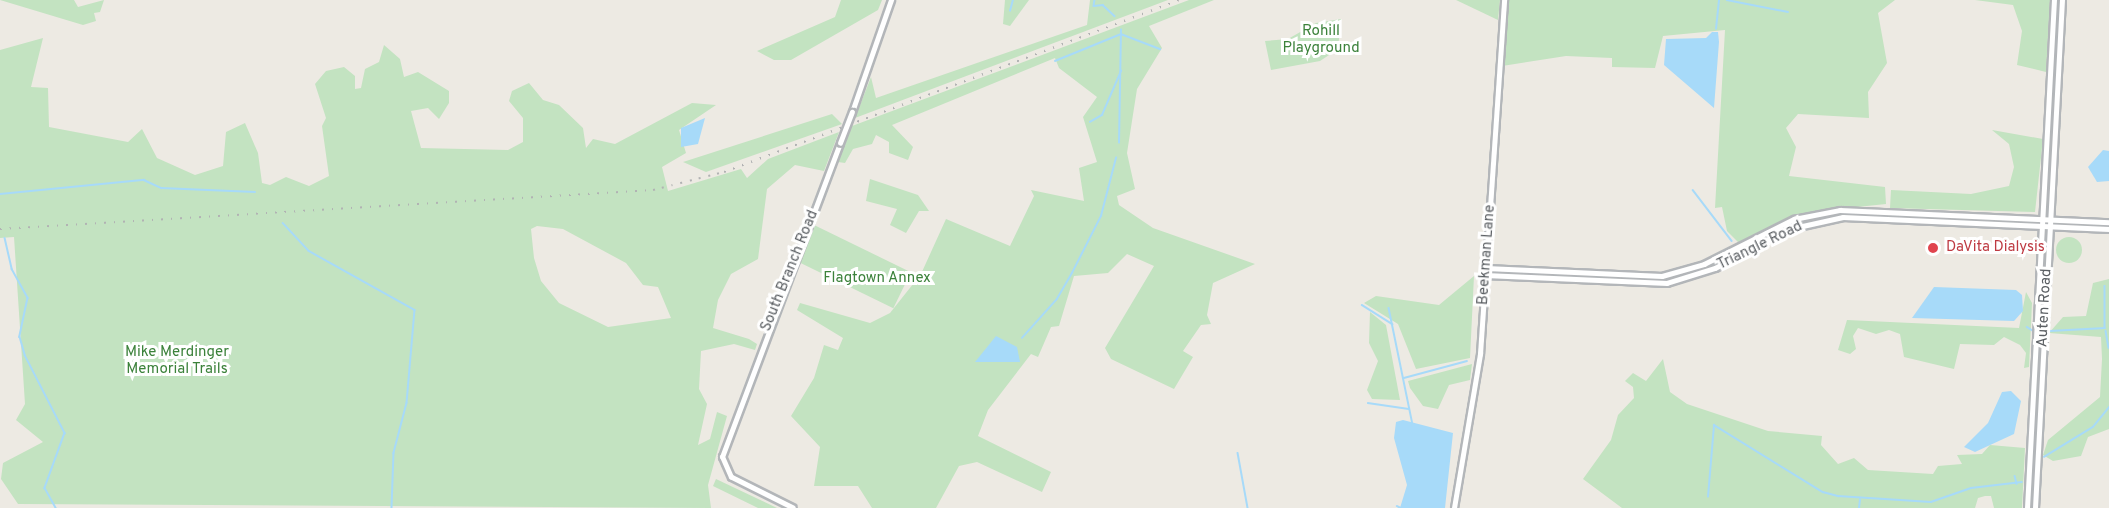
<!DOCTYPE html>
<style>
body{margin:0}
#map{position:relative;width:2109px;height:508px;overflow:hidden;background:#edeae3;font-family:Overpass,sans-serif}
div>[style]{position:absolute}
.green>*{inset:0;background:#c3e3c1;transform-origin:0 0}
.round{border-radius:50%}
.water>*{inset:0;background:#a7daf9}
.stream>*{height:1.5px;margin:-0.75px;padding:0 0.75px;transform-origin:0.75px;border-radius:0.75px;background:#a7daf9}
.roads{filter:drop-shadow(2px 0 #b3b6b9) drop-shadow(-2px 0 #b3b6b9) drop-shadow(0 2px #b3b6b9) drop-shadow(0 -2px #b3b6b9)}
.tertiary>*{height:4.5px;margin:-2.25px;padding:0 2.25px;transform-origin:2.25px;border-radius:2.25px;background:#fff}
.rail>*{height:1.5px;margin-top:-0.75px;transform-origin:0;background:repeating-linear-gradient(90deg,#b1b2b3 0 1.5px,transparent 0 9.5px)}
.bridges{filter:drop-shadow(2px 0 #b3b6b9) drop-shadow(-2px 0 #b3b6b9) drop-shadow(0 2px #b3b6b9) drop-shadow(0 -2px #b3b6b9)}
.tertiary-bridge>*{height:4.5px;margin:-2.25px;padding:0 2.25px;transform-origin:2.25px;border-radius:2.25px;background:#fff}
.dots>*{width:16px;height:16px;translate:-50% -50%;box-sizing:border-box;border:3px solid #fff;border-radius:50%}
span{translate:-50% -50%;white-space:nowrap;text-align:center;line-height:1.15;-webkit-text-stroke:6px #fff;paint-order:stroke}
.park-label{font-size:15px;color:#3c823b}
.street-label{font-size:15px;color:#5b5f63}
.health-label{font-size:15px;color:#be3a42}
.left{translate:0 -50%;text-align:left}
</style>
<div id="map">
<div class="green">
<div style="clip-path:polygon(0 0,74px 0,78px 7px,104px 0,100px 12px,94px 13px,96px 21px,83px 25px)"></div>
<div style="clip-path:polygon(841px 0,882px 0,878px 10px,791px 60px,774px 60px,757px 51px,835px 17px)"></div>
<div style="clip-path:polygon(1005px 0,1029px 0,1010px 26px,1003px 24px)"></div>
<div style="clip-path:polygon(1090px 0,1168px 0,855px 118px,871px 77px,876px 98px,1087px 25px)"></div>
<div style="clip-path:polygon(1189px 0,1214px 0,1149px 26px,1162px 48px,1137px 89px,1127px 153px,1135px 189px,1117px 196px,1119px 205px,1153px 228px,1255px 264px,1213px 283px,1207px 315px,1211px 324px,1201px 325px,1183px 351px,1193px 357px,1174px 389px,1111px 359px,1105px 348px,1154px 266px,1127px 254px,1108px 273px,1074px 276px,1059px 326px,1051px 327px,1038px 357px,1031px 354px,988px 410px,978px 436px,1051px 472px,1042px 492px,977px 462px,959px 466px,936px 508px,872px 508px,858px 486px,814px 486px,820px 447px,791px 416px,814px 378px,824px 345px,838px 350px,843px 338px,797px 310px,800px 303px,870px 323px,890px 313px,921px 274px,946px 219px,1010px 246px,1034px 196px,1031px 190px,1084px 201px,1079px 168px,1097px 162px,1083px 117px,1097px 97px,1059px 68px,1055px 58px,892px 125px,913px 147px,908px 160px,889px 153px,889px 142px,876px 135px,872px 144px,853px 149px,845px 163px,838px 162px,852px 126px)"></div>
<div style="clip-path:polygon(1456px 0,1500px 0,1498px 20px)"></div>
<div style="clip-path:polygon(1507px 0,1895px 0,1878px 13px,1887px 63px,1868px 92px,1869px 118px,1798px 114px,1786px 128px,1796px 147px,1789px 176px,1885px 187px,1886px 204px,1809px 212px,1739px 243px,1727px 231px,1722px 207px,1715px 208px,1725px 30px,1663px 36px,1655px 68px,1612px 67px,1612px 58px,1566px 56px,1502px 66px)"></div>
<div style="clip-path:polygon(1975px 0,2050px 0,2046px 72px,2017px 65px,2022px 31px,2013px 5px)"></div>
<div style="clip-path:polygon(1341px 19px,1338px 49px,1320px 61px,1271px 70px,1265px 41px,1288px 39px,1316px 23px)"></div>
<div style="clip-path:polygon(evenodd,43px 38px,31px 87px,48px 88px,49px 127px,128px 142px,142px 129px,157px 158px,195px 175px,223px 166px,226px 132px,245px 123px,258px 153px,262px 183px,270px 185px,286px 177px,309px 186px,329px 176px,322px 126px,326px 118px,315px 84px,326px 71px,344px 67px,355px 76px,355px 89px,361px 88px,365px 69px,379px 62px,384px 45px,400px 59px,404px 77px,418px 72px,449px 91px,449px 103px,439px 119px,428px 108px,411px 111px,421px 148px,508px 150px,523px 142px,523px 118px,509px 101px,512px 91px,529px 83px,543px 100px,559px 105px,583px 128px,586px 148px,593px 139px,615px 144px,692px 103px,716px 105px,679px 130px,686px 153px,662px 167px,668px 191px,741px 169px,747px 178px,768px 159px,839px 132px,824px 171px,795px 165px,767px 189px,758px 259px,731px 274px,718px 300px,713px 328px,749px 339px,757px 344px,755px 350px,734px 344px,701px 351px,699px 389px,707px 404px,698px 445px,710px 439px,717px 412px,727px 416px,708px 485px,711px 508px,18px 504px,1px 479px,3px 463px,43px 442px,16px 420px,25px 404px,14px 237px,0 238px,0 50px,43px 38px,537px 226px,563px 229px,626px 263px,643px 285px,658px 287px,671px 318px,608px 327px,559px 303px,541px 281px,534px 258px,531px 229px,537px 226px)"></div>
<div style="clip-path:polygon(832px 114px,842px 124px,706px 172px,683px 162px)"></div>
<div style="clip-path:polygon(1992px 130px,2043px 139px,2035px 212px,1890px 208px,1891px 190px,1971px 194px,2009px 186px,2014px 167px,2009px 144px)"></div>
<div style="clip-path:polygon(870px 179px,918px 195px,929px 211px,919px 211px,906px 233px,890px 225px,897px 209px,866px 201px)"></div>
<div style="left:812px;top:224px;width:110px;height:40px;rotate:26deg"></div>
<div class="round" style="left:2056px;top:237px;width:26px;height:26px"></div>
<div style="clip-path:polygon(1474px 276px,1470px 358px,1416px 369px,1398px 324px,1364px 303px,1376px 296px,1439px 305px)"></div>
<div style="clip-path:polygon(2109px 279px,2109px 429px,2088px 437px,2081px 456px,2053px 461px,2043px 455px,2048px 440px,2100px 397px,2102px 359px,2101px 337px,2049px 333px,2063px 317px,2086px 316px,2093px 283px)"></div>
<div style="clip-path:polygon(2026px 292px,2032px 303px,2029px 367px,2024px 368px,2026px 353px,2020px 345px,2004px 337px,1994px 345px,1960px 344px,1954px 369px,1904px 357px,1900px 334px,1889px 330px,1876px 334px,1858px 328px,1853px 336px,1856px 349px,1850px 354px,1838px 350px,1847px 320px,2019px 328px)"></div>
<div style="clip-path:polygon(1370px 312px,1386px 325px,1400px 400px,1372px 399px,1367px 390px,1378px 361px,1369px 343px)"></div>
<div style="clip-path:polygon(1663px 359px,1670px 392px,1687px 404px,1768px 431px,1822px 436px,1821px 445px,1838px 464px,1854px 458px,1868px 470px,1933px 474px,1938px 466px,1962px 464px,1957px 455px,1982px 454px,1990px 445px,2025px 448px,2022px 508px,1994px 508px,1991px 496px,1985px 496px,1978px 498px,1975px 508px,1622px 508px,1583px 479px,1611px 440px,1618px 415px,1634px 398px,1633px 387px,1625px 381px,1633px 373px,1646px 381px)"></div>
<div style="clip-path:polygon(1472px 364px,1470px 380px,1449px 385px,1438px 409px,1423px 406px,1410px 388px,1408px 381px)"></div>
<div style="clip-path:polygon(716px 479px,777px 508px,758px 508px,713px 486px)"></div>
</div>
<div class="water">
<div style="clip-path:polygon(1712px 32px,1718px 32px,1719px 42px,1714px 108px,1664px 65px,1666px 39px,1706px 38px)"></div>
<div style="clip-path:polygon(705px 118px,698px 144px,681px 147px,681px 128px)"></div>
<div style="clip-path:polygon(2103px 150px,2109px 151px,2109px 181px,2097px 182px,2088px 167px)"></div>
<div style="clip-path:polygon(1934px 287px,2016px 290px,2022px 295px,2023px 311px,2014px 321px,1912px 318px)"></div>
<div style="clip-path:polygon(996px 336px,1017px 347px,1020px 362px,975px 362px)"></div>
<div style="clip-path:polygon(2011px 391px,2021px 401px,2014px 434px,1975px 452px,1964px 447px,1988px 423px,2002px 392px)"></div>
<div style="clip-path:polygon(1403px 420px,1453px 433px,1445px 508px,1400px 508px,1407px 485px,1394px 438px,1396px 422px)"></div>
</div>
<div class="stream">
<div style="left:1095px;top:0;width:6px;rotate:99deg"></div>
<div style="left:1094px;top:6px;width:9px;rotate:-6deg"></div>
<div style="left:1103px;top:5px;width:16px;rotate:43deg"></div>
<div style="left:1727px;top:0;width:62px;rotate:11.1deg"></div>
<div style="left:1010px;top:11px;width:11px;rotate:-75deg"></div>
<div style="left:1716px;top:29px;width:29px;rotate:-84deg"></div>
<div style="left:1055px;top:61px;width:71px;rotate:-22.2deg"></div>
<div style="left:1121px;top:34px;width:42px;rotate:21deg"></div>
<div style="left:1090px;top:122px;width:14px;rotate:-30deg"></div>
<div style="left:1102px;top:115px;width:48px;rotate:-66.6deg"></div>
<div style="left:1119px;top:143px;width:113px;rotate:-89deg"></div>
<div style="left:1693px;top:190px;width:64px;rotate:52.6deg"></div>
<div style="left:0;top:194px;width:145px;rotate:-5.6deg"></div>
<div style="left:144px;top:180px;width:19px;rotate:25deg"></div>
<div style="left:161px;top:188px;width:94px;rotate:2.4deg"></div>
<div style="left:283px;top:223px;width:38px;rotate:47deg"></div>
<div style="left:309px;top:251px;width:121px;rotate:29.1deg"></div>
<div style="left:415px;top:310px;width:93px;rotate:94.9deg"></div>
<div style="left:407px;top:403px;width:52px;rotate:104.6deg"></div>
<div style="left:394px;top:453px;width:55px;rotate:92.1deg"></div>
<div style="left:5px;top:238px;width:32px;rotate:77deg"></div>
<div style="left:12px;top:269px;width:33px;rotate:61deg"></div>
<div style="left:28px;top:298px;width:40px;rotate:102deg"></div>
<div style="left:20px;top:337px;width:19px;rotate:74deg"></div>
<div style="left:25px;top:355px;width:88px;rotate:62.9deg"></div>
<div style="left:65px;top:433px;width:59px;rotate:110deg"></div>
<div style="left:45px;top:488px;width:23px;rotate:61deg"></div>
<div style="left:2105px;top:286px;width:41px;rotate:90deg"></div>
<div style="left:1362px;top:305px;width:36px;rotate:32deg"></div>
<div style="left:1389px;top:308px;width:119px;rotate:78.4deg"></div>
<div style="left:2027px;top:327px;width:6px;rotate:31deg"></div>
<div style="left:2050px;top:331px;width:55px;rotate:-3.1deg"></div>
<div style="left:2106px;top:331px;width:17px;rotate:80deg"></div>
<div style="left:1022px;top:338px;width:52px;rotate:-48.1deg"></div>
<div style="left:1057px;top:299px;width:30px;rotate:-60deg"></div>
<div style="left:1072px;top:273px;width:64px;rotate:-63deg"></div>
<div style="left:1101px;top:216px;width:60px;rotate:-75.5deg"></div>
<div style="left:1404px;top:378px;width:65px;rotate:-15.1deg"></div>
<div style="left:1368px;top:403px;width:41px;rotate:8.3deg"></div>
<div style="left:1238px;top:453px;width:56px;rotate:79.7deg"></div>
<div style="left:2044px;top:457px;width:57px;rotate:-31.5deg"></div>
<div style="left:2093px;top:427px;width:26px;rotate:-51deg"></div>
<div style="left:2015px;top:476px;width:8px;rotate:76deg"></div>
<div style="left:1708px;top:497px;width:72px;rotate:-85.2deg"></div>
<div style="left:1714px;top:425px;width:128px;rotate:31.6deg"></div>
<div style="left:1823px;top:492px;width:16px;rotate:15deg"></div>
<div style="left:1838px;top:496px;width:93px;rotate:3.7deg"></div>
<div style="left:1931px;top:502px;width:42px;rotate:-19.3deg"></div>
<div style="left:1971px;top:488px;width:51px;rotate:-6.7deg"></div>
<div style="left:1397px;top:506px;width:4px;rotate:27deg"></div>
<div style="left:1859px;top:508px;width:8px;rotate:-83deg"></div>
</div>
<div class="roads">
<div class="tertiary">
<div style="left:852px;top:112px;width:119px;rotate:-70.8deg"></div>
<div style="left:1486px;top:268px;width:176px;rotate:2.6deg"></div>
<div style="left:1662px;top:276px;width:44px;rotate:-15.9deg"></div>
<div style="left:1704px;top:264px;width:101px;rotate:-26.6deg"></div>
<div style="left:1794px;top:219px;width:47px;rotate:-11.1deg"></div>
<div style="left:1840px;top:210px;width:269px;rotate:2.6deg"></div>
<div style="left:1485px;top:275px;width:182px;rotate:2.5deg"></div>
<div style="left:1667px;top:283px;width:50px;rotate:-17.4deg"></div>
<div style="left:1715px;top:268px;width:84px;rotate:-27.8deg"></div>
<div style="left:1789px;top:229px;width:55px;rotate:-12.5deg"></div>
<div style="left:1843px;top:217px;width:266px;rotate:2.6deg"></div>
<div style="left:793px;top:508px;width:69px;rotate:-153.4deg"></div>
<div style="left:731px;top:477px;width:22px;rotate:-114deg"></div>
<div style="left:722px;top:457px;width:335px;rotate:-69.4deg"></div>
<div style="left:1454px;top:508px;width:156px;rotate:-80.4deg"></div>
<div style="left:1480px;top:354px;width:355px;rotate:-86.1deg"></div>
<div style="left:2027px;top:508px;width:509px;rotate:-86.96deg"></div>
<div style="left:2035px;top:508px;width:509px;rotate:-86.96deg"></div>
</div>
</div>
<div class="rail">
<div style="left:0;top:229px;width:654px;rotate:-3.42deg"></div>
<div style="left:653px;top:190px;width:73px;rotate:-14.2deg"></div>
<div style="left:724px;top:172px;width:486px;rotate:-20.7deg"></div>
</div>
<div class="bridges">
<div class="tertiary-bridge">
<div style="left:840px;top:143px;width:33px;rotate:-69deg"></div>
</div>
</div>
<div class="dots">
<div style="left:1933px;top:248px;background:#e0444e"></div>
</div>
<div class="park-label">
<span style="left:1321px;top:40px">Rohill<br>Playground</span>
<span style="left:877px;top:279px">Flagtown Annex</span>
<span style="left:177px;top:361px">Mike Merdinger<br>Memorial Trails</span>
</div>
<div class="street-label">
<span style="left:1760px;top:246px;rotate:-26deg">Triangle Road</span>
<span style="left:1487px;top:255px;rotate:-86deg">Beekman Lane</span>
<span style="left:790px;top:271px;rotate:-68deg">South Branch Road</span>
<span style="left:2045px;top:308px;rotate:-87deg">Auten Road</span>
</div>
<div class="health-label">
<span class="left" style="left:1946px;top:248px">DaVita Dialysis</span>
</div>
</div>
